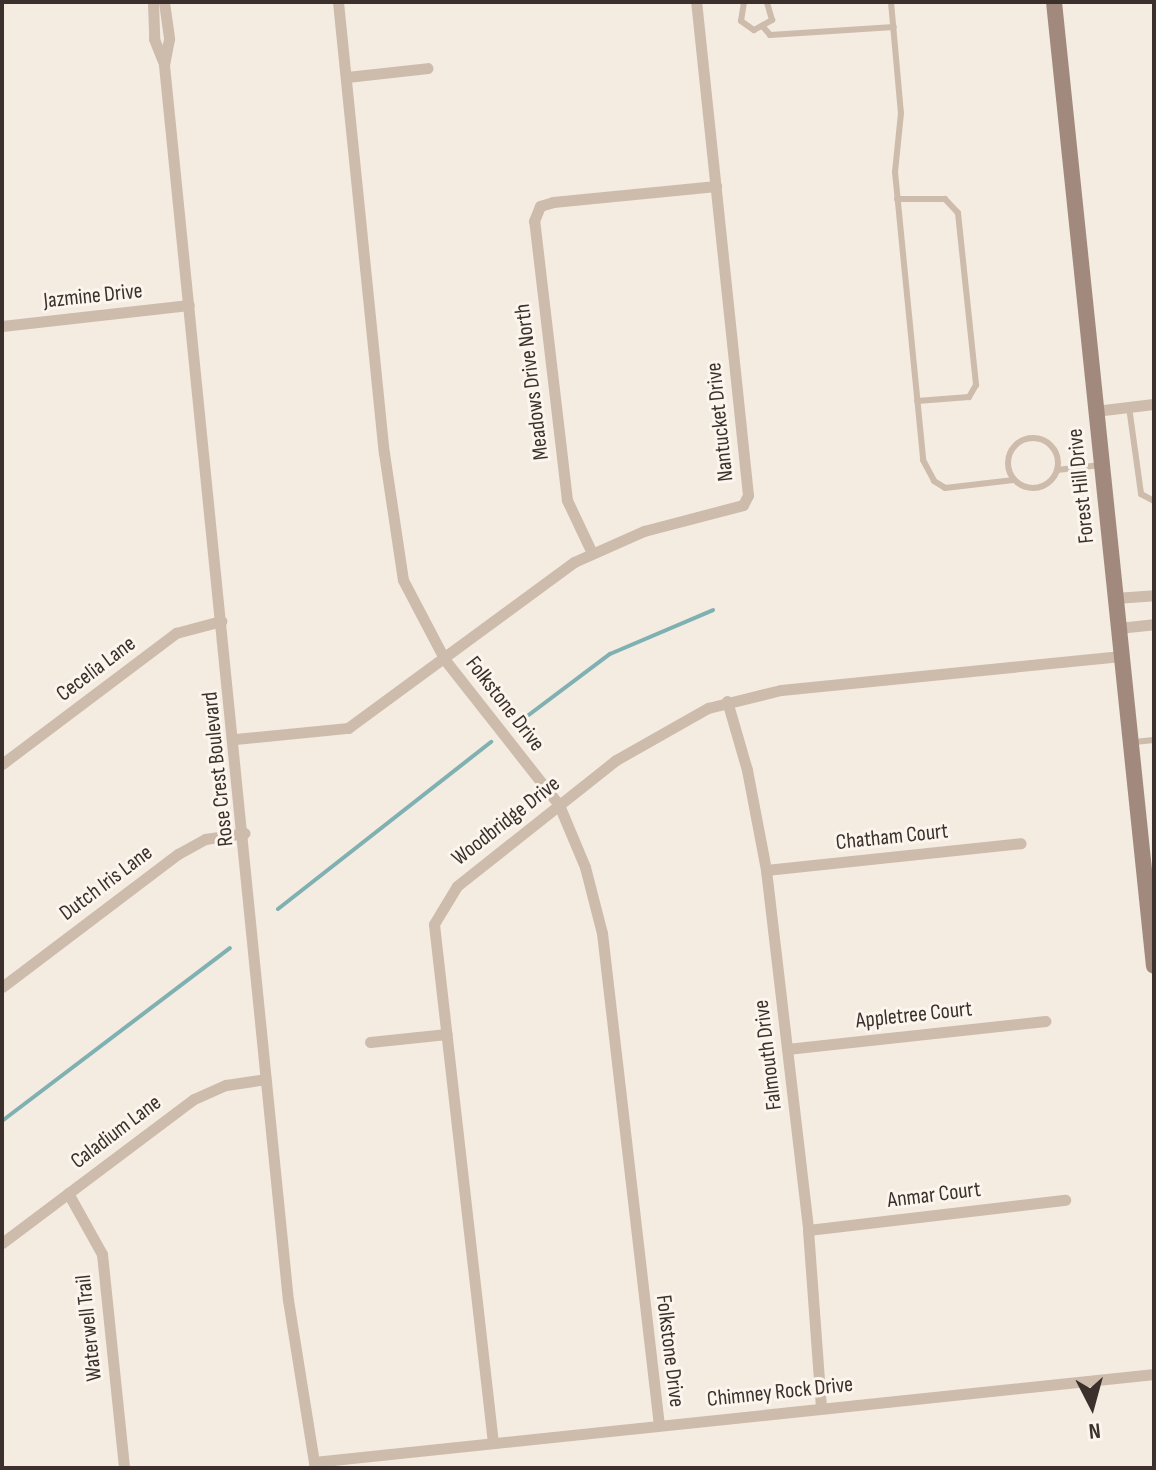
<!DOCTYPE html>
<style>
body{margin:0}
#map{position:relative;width:1156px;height:1470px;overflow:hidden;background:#f4ebe1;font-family:"Sofia Sans Condensed",sans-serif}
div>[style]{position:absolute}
.stream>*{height:4px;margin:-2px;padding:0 2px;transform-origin:2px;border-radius:2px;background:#7fb0b2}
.service>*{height:6px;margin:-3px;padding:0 3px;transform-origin:3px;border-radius:3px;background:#cdbbac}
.service>.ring{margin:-3px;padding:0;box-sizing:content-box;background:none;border:6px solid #cdbbac;border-radius:50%}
.minor>*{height:11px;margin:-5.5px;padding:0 5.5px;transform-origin:5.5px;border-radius:5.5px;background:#cdbbac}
.secondary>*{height:16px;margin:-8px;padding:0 8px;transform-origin:8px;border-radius:8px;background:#a18a7d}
span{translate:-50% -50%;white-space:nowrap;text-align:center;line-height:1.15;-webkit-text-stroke:6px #fbf5ee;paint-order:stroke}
.street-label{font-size:22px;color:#3b302b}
.frame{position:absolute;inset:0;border:4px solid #3b302b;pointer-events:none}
.north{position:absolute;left:1052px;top:1366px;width:80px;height:80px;-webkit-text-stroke:6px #fbf5ee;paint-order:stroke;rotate:174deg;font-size:22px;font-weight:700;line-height:32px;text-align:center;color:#3b302b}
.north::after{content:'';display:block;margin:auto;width:28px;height:36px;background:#3b302b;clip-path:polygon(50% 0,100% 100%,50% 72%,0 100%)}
</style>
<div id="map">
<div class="stream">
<div style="left:522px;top:720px;width:110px;rotate:-36.9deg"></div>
<div style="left:610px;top:654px;width:112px;rotate:-23.1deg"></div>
<div style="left:278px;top:909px;width:271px;rotate:-38.1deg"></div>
<div style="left:2px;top:1121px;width:286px;rotate:-37.2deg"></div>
</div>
<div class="service">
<div style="left:744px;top:2px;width:19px;rotate:99deg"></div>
<div style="left:741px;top:21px;width:16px;rotate:35deg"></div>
<div style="left:754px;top:30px;width:21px;rotate:-29deg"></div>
<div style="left:772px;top:20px;width:19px;rotate:-106deg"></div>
<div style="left:891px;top:2px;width:111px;rotate:84.9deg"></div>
<div style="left:901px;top:113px;width:59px;rotate:95.8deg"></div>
<div style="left:895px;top:172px;width:289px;rotate:84.4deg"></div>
<div style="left:923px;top:460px;width:24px;rotate:62deg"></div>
<div style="left:934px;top:481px;width:13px;rotate:32deg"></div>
<div style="left:945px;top:488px;width:69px;rotate:-6.6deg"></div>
<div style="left:764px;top:28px;width:9px;rotate:49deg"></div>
<div style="left:770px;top:35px;width:124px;rotate:-3.7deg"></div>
<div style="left:897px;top:199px;width:48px"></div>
<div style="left:945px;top:199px;width:19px;rotate:47deg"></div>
<div style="left:958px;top:213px;width:173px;rotate:84deg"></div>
<div style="left:976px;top:385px;width:14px;rotate:120deg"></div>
<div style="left:969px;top:397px;width:52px;rotate:175.6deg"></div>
<div style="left:1129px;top:407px;width:88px;rotate:82.1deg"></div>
<div style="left:1141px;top:494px;width:15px;rotate:28deg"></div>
<div class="ring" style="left:1008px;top:438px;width:44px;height:44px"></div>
<div style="left:1057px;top:470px;width:44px;rotate:-6.5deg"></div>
<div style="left:1134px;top:742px;width:20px;rotate:-6deg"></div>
</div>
<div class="minor">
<div style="left:153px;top:2px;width:37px;rotate:88deg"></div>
<div style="left:154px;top:39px;width:27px;rotate:68deg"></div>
<div style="left:164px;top:2px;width:37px;rotate:82deg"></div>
<div style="left:169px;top:39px;width:26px;rotate:101deg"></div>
<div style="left:164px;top:65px;width:1241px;rotate:84.27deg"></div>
<div style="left:288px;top:1300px;width:170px;rotate:80.9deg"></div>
<div style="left:338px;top:2px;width:453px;rotate:84.2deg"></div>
<div style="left:384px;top:453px;width:128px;rotate:81.5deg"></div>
<div style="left:403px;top:580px;width:90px;rotate:62.3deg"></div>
<div style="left:445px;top:660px;width:184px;rotate:51.8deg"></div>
<div style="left:559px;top:805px;width:67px;rotate:67.2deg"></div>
<div style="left:585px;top:867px;width:68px;rotate:75.6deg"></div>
<div style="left:602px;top:933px;width:495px;rotate:83.4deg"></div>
<div style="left:347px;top:77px;width:81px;rotate:-6.3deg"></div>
<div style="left:2px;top:326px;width:188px;rotate:-6.4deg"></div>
<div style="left:1095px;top:411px;width:59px;rotate:-6.8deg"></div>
<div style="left:592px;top:553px;width:59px;rotate:-115.3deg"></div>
<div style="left:567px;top:500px;width:281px;rotate:-96.7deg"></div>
<div style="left:534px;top:221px;width:16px;rotate:-68deg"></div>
<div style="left:540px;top:206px;width:14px;rotate:-17deg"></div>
<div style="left:553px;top:202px;width:164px;rotate:-5.6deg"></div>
<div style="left:1115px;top:598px;width:39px;rotate:-4deg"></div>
<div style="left:1118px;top:628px;width:36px;rotate:-6deg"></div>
<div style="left:727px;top:701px;width:72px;rotate:73.8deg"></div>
<div style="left:747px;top:770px;width:102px;rotate:79.2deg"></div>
<div style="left:766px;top:870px;width:362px;rotate:83.3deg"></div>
<div style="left:808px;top:1230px;width:178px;rotate:85.8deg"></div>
<div style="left:235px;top:739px;width:114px;rotate:-5.6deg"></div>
<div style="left:348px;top:728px;width:280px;rotate:-36.3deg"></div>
<div style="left:574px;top:562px;width:77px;rotate:-23.9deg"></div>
<div style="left:644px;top:531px;width:102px;rotate:-14.7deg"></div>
<div style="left:743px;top:505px;width:11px;rotate:-63deg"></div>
<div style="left:748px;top:495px;width:496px;rotate:-96deg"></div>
<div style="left:2px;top:764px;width:218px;rotate:-37deg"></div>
<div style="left:176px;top:633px;width:47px;rotate:-14.9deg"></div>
<div style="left:766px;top:870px;width:256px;rotate:-6deg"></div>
<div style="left:2px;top:987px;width:221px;rotate:-37.1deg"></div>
<div style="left:178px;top:854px;width:31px;rotate:-29deg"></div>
<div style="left:205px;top:839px;width:40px;rotate:-8.5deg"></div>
<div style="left:370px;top:1042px;width:77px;rotate:-5.9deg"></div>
<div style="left:787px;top:1049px;width:260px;rotate:-6.2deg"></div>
<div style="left:68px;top:1193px;width:70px;rotate:60.9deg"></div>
<div style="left:102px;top:1254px;width:215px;rotate:84.1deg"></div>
<div style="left:808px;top:1230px;width:259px;rotate:-6.7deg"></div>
<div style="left:2px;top:1243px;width:240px;rotate:-36.9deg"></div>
<div style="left:194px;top:1099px;width:35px;rotate:-24deg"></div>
<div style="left:226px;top:1085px;width:40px;rotate:-8.5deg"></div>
<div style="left:493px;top:1443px;width:522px;rotate:-96.49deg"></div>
<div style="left:434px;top:924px;width:44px;rotate:-58.8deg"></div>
<div style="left:457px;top:886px;width:203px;rotate:-38.4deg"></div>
<div style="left:616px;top:760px;width:106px;rotate:-29.5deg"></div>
<div style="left:708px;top:708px;width:75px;rotate:-13.9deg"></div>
<div style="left:781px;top:690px;width:342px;rotate:-5.7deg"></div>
<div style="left:314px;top:1462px;width:845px;rotate:-5.98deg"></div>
</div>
<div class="secondary">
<div style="left:1054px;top:2px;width:969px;rotate:84.08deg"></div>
</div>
<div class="street-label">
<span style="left:93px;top:296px;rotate:-6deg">Jazmine Drive</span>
<span style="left:532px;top:382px;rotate:-97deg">Meadows Drive North</span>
<span style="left:720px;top:422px;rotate:-96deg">Nantucket Drive</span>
<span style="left:1081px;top:486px;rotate:-96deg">Forest Hill Drive</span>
<span style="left:96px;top:669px;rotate:-37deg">Cecelia Lane</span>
<span style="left:505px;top:704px;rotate:52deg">Folkstone Drive</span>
<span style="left:218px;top:769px;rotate:-96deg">Rose Crest Boulevard</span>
<span style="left:506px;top:821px;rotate:-38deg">Woodbridge Drive</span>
<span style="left:892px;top:837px;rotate:-6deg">Chatham Court</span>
<span style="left:106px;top:883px;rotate:-37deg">Dutch Iris Lane</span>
<span style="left:914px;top:1015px;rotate:-6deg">Appletree Court</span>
<span style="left:768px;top:1055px;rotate:-97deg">Falmouth Drive</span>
<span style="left:116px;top:1132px;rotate:-37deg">Caladium Lane</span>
<span style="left:934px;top:1195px;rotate:-7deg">Anmar Court</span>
<span style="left:89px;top:1328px;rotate:-96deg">Waterwell Trail</span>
<span style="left:670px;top:1351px;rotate:83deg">Folkstone Drive</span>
<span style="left:780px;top:1392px;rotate:-6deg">Chimney Rock Drive</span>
</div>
<div class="frame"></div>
<div class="north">N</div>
</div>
